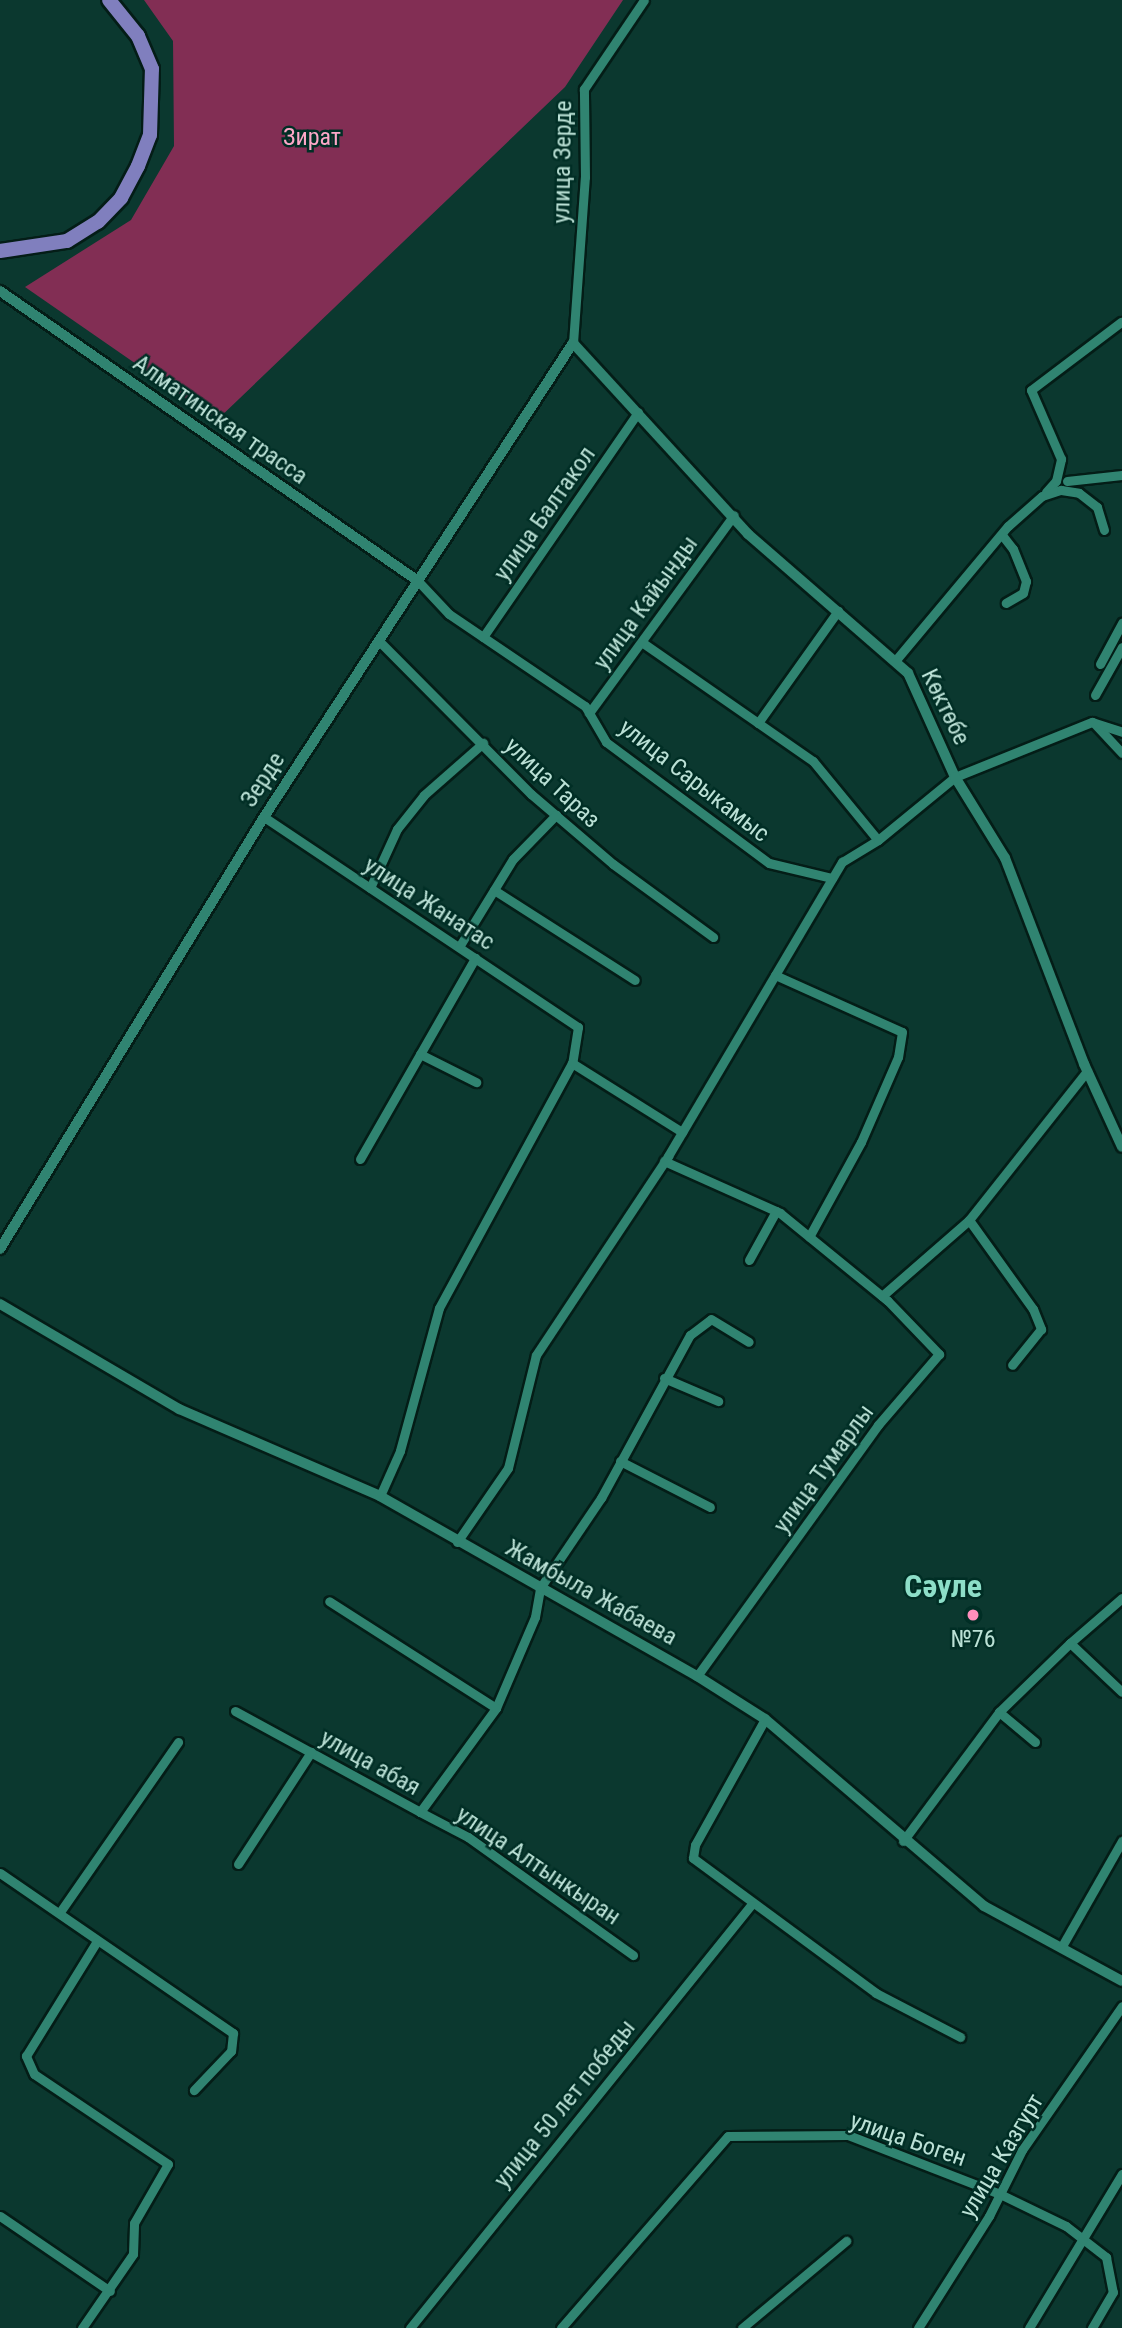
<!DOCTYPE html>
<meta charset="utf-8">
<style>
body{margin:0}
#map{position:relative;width:1122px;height:2328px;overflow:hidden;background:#0b382f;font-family:"Roboto Condensed",sans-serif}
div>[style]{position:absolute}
.green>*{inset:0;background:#822e54}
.roads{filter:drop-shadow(2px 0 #041d17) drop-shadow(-2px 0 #041d17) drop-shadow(0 2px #041d17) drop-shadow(0 -2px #041d17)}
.minor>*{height:9px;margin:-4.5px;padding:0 4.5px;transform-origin:4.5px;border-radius:4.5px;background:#308471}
.tertiary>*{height:10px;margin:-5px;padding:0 5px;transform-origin:5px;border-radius:5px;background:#308471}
.trunk>*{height:14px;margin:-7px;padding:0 7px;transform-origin:7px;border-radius:7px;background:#807fbe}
.dots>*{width:19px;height:19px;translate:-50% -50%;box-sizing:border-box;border:4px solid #002e25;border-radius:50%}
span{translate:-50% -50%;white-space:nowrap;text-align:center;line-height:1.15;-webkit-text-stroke:5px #002e25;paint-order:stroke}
.park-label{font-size:24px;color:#fda7c8}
.street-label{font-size:24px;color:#bbe1d6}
.poi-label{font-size:24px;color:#bbe1d6}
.district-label{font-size:32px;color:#8ddec8;font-weight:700}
</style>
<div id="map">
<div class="green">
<div style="clip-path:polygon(144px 0,623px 0,565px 87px,217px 420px,25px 287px,131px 220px,174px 146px,173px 41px)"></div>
</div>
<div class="roads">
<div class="minor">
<div style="left:573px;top:343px;width:166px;rotate:-85.9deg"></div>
<div style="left:585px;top:177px;width:88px;rotate:-90.7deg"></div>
<div style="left:584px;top:89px;width:107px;rotate:-56deg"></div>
<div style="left:1067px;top:481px;width:55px;rotate:-6.2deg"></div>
<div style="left:1046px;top:492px;width:15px;rotate:-48deg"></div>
<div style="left:1056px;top:481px;width:23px;rotate:-77deg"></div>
<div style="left:1061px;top:459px;width:75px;rotate:-113.5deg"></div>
<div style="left:1031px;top:390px;width:113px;rotate:-37.1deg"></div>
<div style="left:1002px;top:535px;width:18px;rotate:52deg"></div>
<div style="left:1013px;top:549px;width:35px;rotate:68deg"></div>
<div style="left:1026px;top:581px;width:12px;rotate:104deg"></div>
<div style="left:1023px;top:593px;width:20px;rotate:150deg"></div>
<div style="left:418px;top:581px;width:45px;rotate:46.8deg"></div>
<div style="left:449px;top:614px;width:164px;rotate:34.1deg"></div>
<div style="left:585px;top:706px;width:42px;rotate:59.7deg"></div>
<div style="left:606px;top:742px;width:203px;rotate:36.6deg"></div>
<div style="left:769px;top:863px;width:65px;rotate:13.4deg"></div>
<div style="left:483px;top:637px;width:273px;rotate:-55.4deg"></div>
<div style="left:379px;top:641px;width:216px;rotate:45.2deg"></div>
<div style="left:531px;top:794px;width:108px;rotate:40.5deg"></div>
<div style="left:613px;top:864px;width:124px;rotate:36.1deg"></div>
<div style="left:643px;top:643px;width:207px;rotate:34.8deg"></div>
<div style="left:813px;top:761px;width:102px;rotate:50.6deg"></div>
<div style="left:895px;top:661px;width:176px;rotate:-50.1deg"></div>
<div style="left:1008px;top:526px;width:45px;rotate:-41.4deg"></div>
<div style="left:1042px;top:496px;width:20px;rotate:-18deg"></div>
<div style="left:1061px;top:490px;width:18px;rotate:9deg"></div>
<div style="left:1079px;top:493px;width:23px;rotate:38deg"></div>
<div style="left:1097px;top:507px;width:24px;rotate:73deg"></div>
<div style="left:1100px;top:664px;width:47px;rotate:-61.8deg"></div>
<div style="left:1095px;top:695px;width:55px;rotate:-60.6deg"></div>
<div style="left:589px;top:713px;width:245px;rotate:-53.8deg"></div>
<div style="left:758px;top:723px;width:138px;rotate:-54.5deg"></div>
<div style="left:1094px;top:723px;width:41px;rotate:47deg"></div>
<div style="left:264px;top:817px;width:378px;rotate:33.8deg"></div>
<div style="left:578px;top:1027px;width:36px;rotate:99deg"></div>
<div style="left:572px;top:1063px;width:279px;rotate:118.5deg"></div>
<div style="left:439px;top:1308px;width:148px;rotate:105.3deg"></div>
<div style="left:400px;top:1451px;width:49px;rotate:114deg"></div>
<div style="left:370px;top:888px;width:65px;rotate:-65.4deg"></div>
<div style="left:397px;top:829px;width:43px;rotate:-51.5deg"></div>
<div style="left:424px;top:795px;width:79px;rotate:-41.4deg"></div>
<div style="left:494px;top:890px;width:167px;rotate:32.6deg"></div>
<div style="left:459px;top:947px;width:103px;rotate:-58.5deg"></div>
<div style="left:513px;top:859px;width:62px;rotate:-45.7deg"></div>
<div style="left:775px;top:975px;width:139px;rotate:24.2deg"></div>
<div style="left:902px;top:1032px;width:25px;rotate:99deg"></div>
<div style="left:898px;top:1057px;width:93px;rotate:113.5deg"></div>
<div style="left:861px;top:1142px;width:108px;rotate:118.7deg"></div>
<div style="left:420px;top:1054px;width:63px;rotate:26.6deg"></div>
<div style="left:572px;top:1063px;width:130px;rotate:32.1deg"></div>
<div style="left:360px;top:1159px;width:232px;rotate:-60.2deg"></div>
<div style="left:664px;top:1161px;width:127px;rotate:24.1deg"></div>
<div style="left:780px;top:1213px;width:139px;rotate:39.2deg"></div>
<div style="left:888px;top:1301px;width:74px;rotate:46.1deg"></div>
<div style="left:939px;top:1354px;width:94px;rotate:130.7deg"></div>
<div style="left:878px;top:1425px;width:309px;rotate:125.8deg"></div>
<div style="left:969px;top:1220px;width:110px;rotate:54.3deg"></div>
<div style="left:1033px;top:1309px;width:22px;rotate:68deg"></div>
<div style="left:1041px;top:1329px;width:46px;rotate:128.9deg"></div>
<div style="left:749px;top:1260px;width:56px;rotate:-61.1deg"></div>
<div style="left:882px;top:1296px;width:116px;rotate:-41.1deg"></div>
<div style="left:969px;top:1220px;width:190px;rotate:-51.6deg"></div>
<div style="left:664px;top:1378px;width:59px;rotate:23.1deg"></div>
<div style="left:620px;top:1461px;width:101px;rotate:27.1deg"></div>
<div style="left:457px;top:1542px;width:90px;rotate:-55.4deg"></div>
<div style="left:508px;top:1468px;width:116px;rotate:-76.1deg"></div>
<div style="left:536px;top:1355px;width:239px;rotate:-56.4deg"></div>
<div style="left:668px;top:1156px;width:342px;rotate:-59.4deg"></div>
<div style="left:842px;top:862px;width:42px;rotate:-31.4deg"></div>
<div style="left:878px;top:840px;width:99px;rotate:-39.3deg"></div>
<div style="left:955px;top:777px;width:148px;rotate:-21.9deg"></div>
<div style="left:1092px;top:722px;width:32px;rotate:18deg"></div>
<div style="left:1122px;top:1598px;width:69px;rotate:139.1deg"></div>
<div style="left:1070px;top:1643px;width:71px;rotate:43.3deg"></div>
<div style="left:496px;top:1708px;width:99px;rotate:-66.8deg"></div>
<div style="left:535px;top:1617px;width:29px;rotate:-80deg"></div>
<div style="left:540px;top:1588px;width:109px;rotate:-55.9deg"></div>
<div style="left:601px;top:1498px;width:186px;rotate:-61.4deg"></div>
<div style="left:690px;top:1335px;width:26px;rotate:-37deg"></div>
<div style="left:711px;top:1319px;width:44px;rotate:31.2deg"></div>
<div style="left:235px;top:1711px;width:211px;rotate:28.6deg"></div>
<div style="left:420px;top:1812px;width:129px;rotate:-53.8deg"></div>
<div style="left:496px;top:1708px;width:198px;rotate:-147.4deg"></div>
<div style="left:765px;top:1719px;width:144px;rotate:119.1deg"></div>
<div style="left:695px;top:1845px;width:13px;rotate:99deg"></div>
<div style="left:693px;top:1858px;width:227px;rotate:36.4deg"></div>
<div style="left:876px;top:1993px;width:95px;rotate:27.6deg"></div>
<div style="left:1035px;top:1742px;width:47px;rotate:-140.2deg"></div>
<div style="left:999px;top:1712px;width:99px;rotate:-44.2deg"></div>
<div style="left:420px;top:1812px;width:54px;rotate:27.5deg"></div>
<div style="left:468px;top:1837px;width:203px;rotate:35.6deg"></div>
<div style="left:903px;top:1841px;width:161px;rotate:-53.3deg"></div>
<div style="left:238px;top:1864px;width:134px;rotate:-56.9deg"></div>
<div style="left:0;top:1873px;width:283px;rotate:34.5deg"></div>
<div style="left:233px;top:2033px;width:18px;rotate:96deg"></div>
<div style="left:231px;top:2051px;width:54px;rotate:133.5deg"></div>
<div style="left:60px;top:1912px;width:207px;rotate:-55.2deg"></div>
<div style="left:1062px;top:1946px;width:121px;rotate:-60.3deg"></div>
<div style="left:0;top:2216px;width:133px;rotate:34.3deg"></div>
<div style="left:82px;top:2328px;width:90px;rotate:-55.4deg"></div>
<div style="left:133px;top:2254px;width:31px;rotate:-88deg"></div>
<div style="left:134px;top:2223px;width:68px;rotate:-60deg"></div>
<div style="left:168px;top:2164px;width:161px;rotate:-146.1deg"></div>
<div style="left:34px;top:2074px;width:20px;rotate:-114deg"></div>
<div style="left:26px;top:2056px;width:135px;rotate:-58.3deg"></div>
<div style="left:410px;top:2328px;width:543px;rotate:-51.13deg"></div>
<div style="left:561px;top:2328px;width:254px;rotate:-49deg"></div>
<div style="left:728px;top:2136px;width:120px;rotate:-0.5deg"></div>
<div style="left:848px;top:2135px;width:163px;rotate:21.2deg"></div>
<div style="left:1000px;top:2194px;width:73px;rotate:25.9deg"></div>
<div style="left:1066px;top:2226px;width:51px;rotate:37.8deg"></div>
<div style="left:1106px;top:2257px;width:36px;rotate:79deg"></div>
<div style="left:1113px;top:2292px;width:42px;rotate:120.3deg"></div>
<div style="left:742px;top:2328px;width:136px;rotate:-39.9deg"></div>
<div style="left:918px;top:2328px;width:133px;rotate:-57.6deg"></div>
<div style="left:989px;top:2216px;width:74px;rotate:-63.4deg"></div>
<div style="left:1022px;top:2150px;width:175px;rotate:-55.2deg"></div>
<div style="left:1029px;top:2328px;width:180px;rotate:-58.9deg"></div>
</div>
<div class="tertiary">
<div style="left:0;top:291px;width:509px;rotate:34.75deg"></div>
<div style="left:0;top:1249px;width:506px;rotate:-58.57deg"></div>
<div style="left:264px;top:817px;width:566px;rotate:-56.9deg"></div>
<div style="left:573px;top:343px;width:259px;rotate:47.5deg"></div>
<div style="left:748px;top:534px;width:212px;rotate:41deg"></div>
<div style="left:908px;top:673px;width:114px;rotate:65.7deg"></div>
<div style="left:955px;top:777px;width:95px;rotate:58.3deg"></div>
<div style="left:1005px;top:858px;width:221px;rotate:69deg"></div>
<div style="left:1084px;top:1064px;width:91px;rotate:65.4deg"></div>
<div style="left:0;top:1304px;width:208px;rotate:30.4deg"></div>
<div style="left:179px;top:1409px;width:219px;rotate:23.4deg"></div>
<div style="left:380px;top:1496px;width:365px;rotate:29.6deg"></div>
<div style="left:697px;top:1676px;width:80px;rotate:32.3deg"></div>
<div style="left:765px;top:1719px;width:288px;rotate:40.5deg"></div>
<div style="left:984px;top:1906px;width:157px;rotate:28.5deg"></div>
</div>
<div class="trunk">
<div style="left:0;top:251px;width:68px;rotate:-8.5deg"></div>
<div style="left:67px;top:241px;width:36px;rotate:-32deg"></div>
<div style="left:98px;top:222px;width:33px;rotate:-46deg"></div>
<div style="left:121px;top:198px;width:36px;rotate:-62deg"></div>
<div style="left:138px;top:166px;width:33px;rotate:-69deg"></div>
<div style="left:150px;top:135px;width:66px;rotate:-88.3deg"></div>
<div style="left:152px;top:69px;width:36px;rotate:-113deg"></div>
<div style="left:138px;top:36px;width:46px;rotate:-128.9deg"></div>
</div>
</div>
<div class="dots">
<div style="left:973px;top:1615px;background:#fe8ebc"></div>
</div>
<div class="park-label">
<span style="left:312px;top:138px">Зират</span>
</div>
<div class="street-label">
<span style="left:563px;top:162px;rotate:-89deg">улица Зерде</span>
<span style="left:220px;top:420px;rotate:35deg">Алматинская трасса</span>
<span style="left:545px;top:514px;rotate:-55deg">улица Балтакол</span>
<span style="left:646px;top:603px;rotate:-54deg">улица Кайынды</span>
<span style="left:945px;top:707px;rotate:64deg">Көктөбе</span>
<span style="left:263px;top:780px;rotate:-57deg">Зерде</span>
<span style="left:694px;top:781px;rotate:38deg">улица Сарыкамыс</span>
<span style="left:552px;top:783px;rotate:43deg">улица Тараз</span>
<span style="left:429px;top:904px;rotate:33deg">улица Жанатас</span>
<span style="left:824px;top:1469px;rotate:-54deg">улица Тумарлы</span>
<span style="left:591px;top:1593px;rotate:29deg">Жамбыла Жабаева</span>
<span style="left:370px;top:1763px;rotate:29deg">улица абая</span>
<span style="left:538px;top:1866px;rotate:34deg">улица Алтынкыран</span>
<span style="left:565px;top:2104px;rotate:-51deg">улица 50 лет победы</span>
<span style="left:908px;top:2140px;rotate:19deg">улица Боген</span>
<span style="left:1002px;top:2156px;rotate:-59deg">улица Казгурт</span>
</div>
<div class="poi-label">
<span style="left:973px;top:1640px">№76</span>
</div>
<div class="district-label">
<span style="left:943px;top:1586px">Сәуле</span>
</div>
</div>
